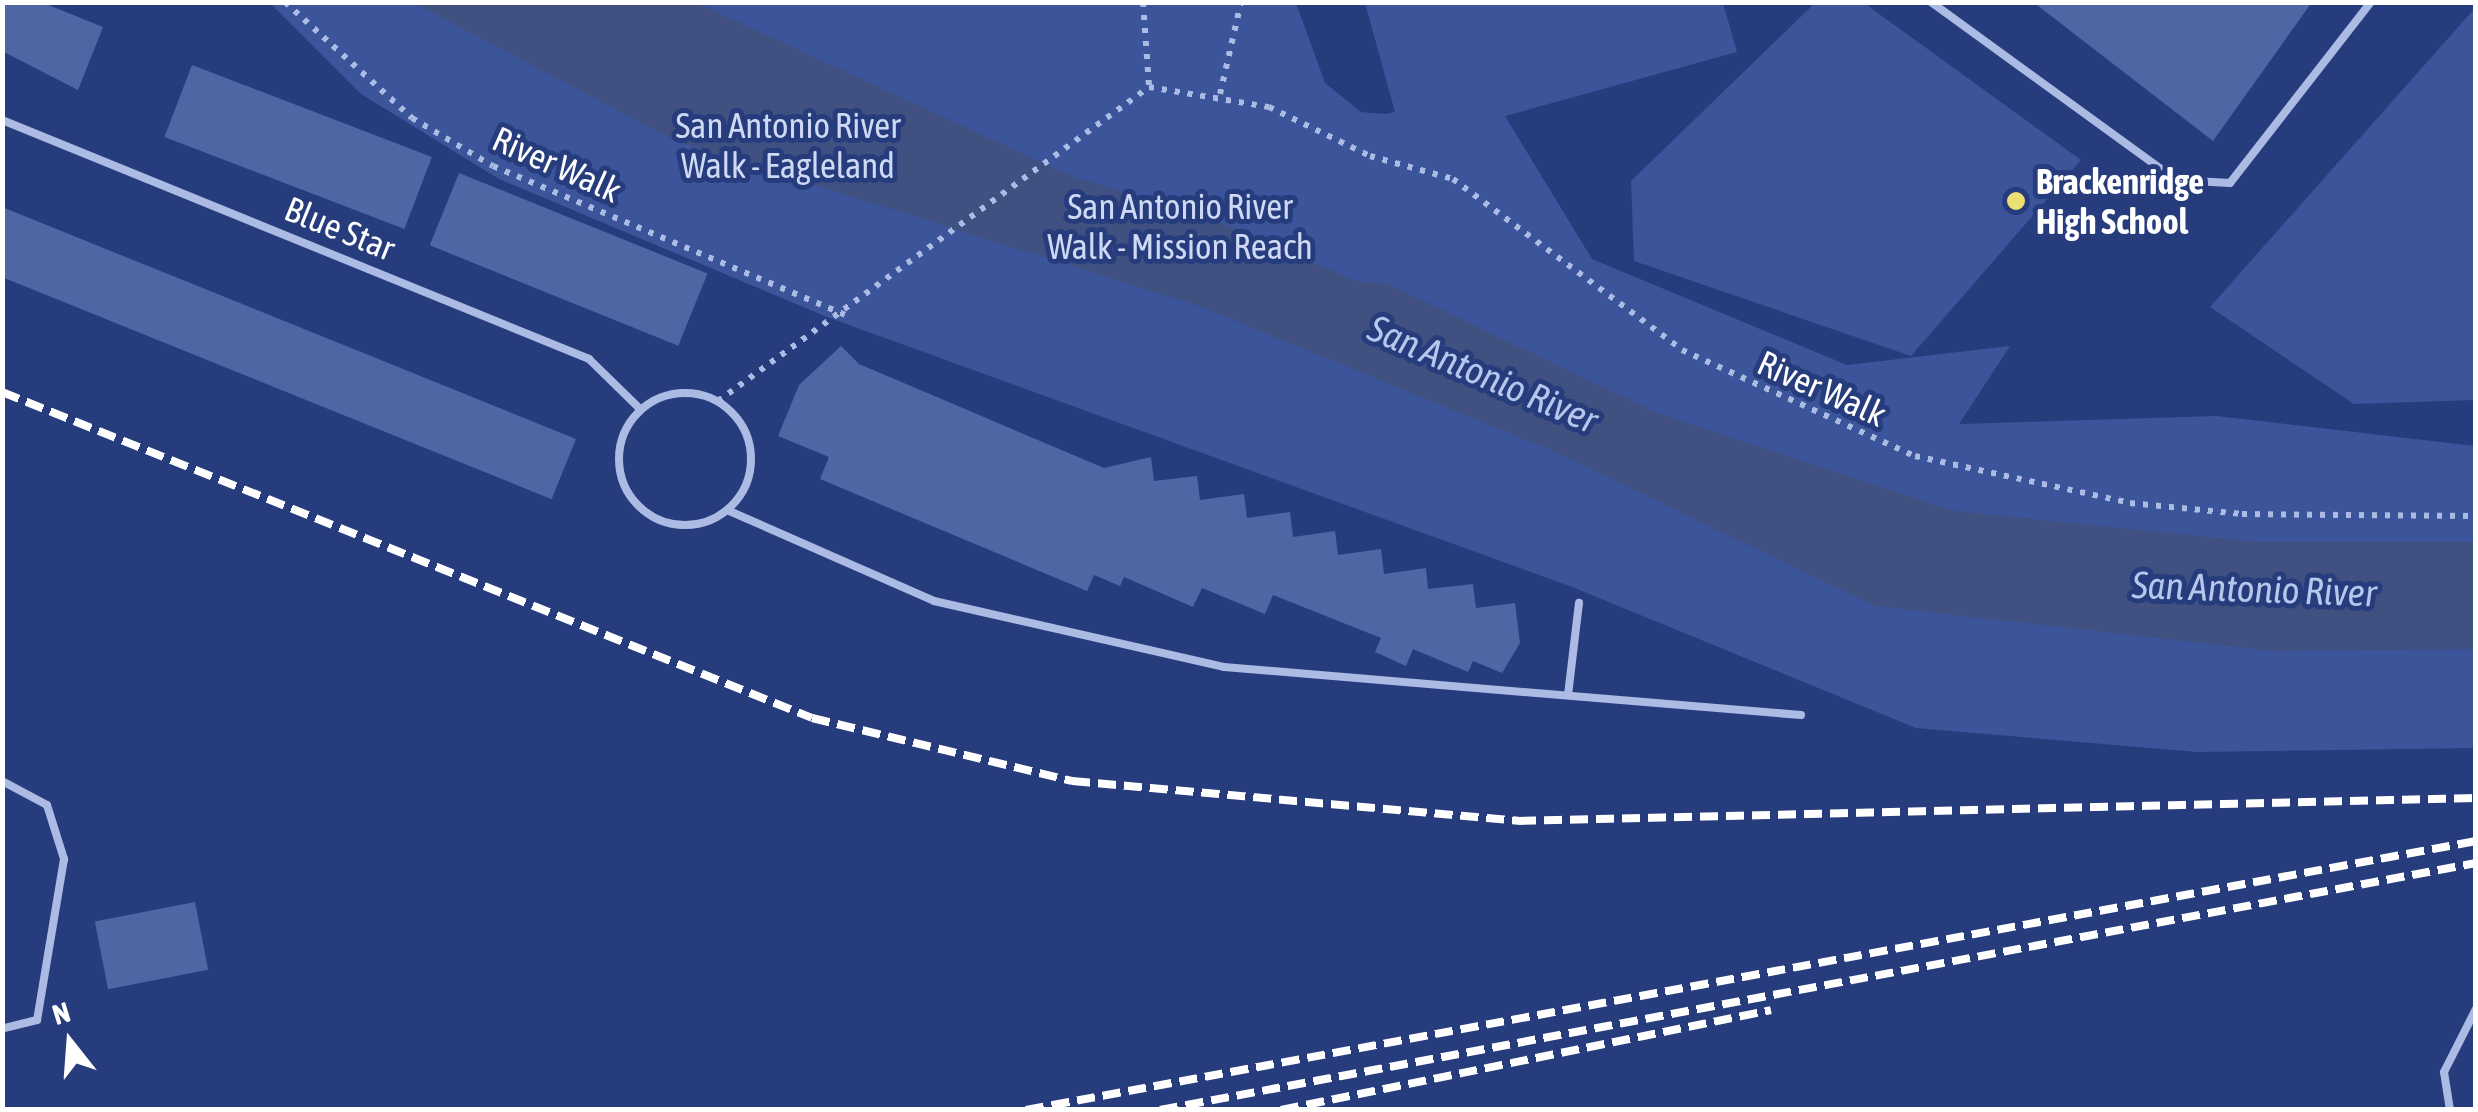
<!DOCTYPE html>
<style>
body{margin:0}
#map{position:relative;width:2478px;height:1112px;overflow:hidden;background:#273c7d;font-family:"Asap Condensed",sans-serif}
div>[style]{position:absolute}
.green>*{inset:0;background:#3b549a}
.water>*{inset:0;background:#405080}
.building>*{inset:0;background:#4f66a5;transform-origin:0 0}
.path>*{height:6px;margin-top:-3px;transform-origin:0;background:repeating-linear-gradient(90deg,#acbbe4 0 5px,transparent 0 13px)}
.lane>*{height:8px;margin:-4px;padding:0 4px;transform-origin:4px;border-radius:4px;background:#acbbe4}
.lane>.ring{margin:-4px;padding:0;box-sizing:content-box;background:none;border:8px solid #acbbe4;border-radius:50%}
.rail>*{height:8px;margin-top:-4px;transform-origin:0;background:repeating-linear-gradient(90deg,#fff 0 18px,transparent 0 26px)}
.dots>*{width:28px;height:28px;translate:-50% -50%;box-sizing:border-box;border:5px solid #273c7d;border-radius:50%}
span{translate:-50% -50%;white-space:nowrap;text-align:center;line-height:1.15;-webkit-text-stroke:10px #273c7d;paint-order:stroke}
.park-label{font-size:35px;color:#cfd9f4}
.street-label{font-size:35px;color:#fff}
.poi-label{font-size:35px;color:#fff;font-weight:700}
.left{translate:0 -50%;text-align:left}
.water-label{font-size:38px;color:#b7c6ec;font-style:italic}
.frame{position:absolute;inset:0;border:5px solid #fff;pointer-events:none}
.north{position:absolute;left:20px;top:992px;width:100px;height:100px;-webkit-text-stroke:8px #273c7d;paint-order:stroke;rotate:343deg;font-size:28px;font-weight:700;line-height:40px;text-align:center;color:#fff}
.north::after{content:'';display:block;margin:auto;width:35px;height:45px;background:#fff;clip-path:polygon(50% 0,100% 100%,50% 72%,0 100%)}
</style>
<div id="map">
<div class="green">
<div style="clip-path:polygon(1816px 2px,1864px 3px,2081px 160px,1911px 356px,1634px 261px,1631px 181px)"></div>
<div style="clip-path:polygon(270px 3px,1296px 3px,1325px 83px,1361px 112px,1385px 114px,1395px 112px,1365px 3px,1723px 3px,1737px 52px,1505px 116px,1592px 259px,1847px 365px,2010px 346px,1959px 424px,2216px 416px,2475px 446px,2475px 748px,2197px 752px,1916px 728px,1572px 587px,827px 317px,499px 179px,361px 94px)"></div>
<div style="clip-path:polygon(2475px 8px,2475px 400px,2354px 404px,2210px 307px)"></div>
</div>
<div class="water">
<div style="clip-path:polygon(414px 3px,697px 3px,1071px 176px,1235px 228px,1355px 281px,1388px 284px,1659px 414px,1955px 511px,2258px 542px,2475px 542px,2475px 649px,2273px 651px,1875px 606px,1558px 453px,1202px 307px,676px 141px)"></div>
</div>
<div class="building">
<div style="clip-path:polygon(2px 2px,41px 2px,103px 27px,78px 90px,2px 51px)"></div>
<div style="clip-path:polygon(2033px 2px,2312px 2px,2213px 141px)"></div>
<div style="left:192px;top:65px;width:257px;height:77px;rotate:21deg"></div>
<div style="left:459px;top:173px;width:268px;height:78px;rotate:22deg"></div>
<div style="left:2px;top:207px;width:619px;height:65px;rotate:22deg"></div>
<div style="clip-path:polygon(841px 346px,859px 364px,1104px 468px,1151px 457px,1154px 481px,1197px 476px,1200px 500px,1244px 494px,1247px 518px,1290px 512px,1293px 537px,1335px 531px,1338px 555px,1381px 549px,1384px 574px,1426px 568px,1428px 589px,1473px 584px,1476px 608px,1515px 603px,1520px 643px,1502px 673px,1473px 661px,1468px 672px,1413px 649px,1406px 666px,1375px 652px,1381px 638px,1273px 595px,1265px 614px,1202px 588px,1193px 607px,1124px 577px,1120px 586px,1094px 575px,1087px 591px,820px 479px,829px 457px,778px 436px,799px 385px)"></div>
<div style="left:195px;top:902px;width:69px;height:102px;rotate:79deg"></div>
</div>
<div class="path">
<div style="left:285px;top:2px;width:172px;rotate:42.4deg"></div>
<div style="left:412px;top:118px;width:94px;rotate:30.7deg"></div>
<div style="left:493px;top:166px;width:382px;rotate:22.9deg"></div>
<div style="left:1143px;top:2px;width:84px;rotate:85.9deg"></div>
<div style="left:1220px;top:94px;width:94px;rotate:-77.1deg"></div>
<div style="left:718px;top:401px;width:533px;rotate:-36.07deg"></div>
<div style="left:1149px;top:87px;width:122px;rotate:9.5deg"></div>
<div style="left:1269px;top:107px;width:112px;rotate:25.9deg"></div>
<div style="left:1370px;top:156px;width:86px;rotate:15.5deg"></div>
<div style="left:1453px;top:179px;width:286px;rotate:36.7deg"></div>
<div style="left:1682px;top:350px;width:256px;rotate:24.5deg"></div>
<div style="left:1915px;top:456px;width:220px;rotate:12.3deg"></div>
<div style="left:2130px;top:503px;width:113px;rotate:5.6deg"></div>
<div style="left:2242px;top:514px;width:234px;rotate:0.5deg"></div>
</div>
<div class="lane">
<div style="left:1931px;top:2px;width:303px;rotate:36deg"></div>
<div style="left:2176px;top:180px;width:54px;rotate:3.2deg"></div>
<div style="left:2230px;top:183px;width:229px;rotate:-52.1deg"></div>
<div style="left:2px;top:120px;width:634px;rotate:22.15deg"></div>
<div style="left:589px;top:359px;width:71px;rotate:44.4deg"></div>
<div class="ring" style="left:619px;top:393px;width:124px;height:124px"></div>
<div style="left:727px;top:510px;width:226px;rotate:23.7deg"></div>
<div style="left:934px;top:601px;width:297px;rotate:12.8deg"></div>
<div style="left:1224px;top:667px;width:579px;rotate:4.76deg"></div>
<div style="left:1568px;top:695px;width:93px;rotate:-83.2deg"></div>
<div style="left:2px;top:781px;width:51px;rotate:28.1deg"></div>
<div style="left:47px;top:805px;width:57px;rotate:72.5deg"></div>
<div style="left:64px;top:859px;width:163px;rotate:99.5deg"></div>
<div style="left:37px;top:1020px;width:36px;rotate:166deg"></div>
<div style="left:2450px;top:1110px;width:38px;rotate:-99deg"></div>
<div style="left:2444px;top:1072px;width:71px;rotate:-63.1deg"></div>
</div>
<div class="rail">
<div style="left:2px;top:392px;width:873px;rotate:21.92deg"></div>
<div style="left:812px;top:718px;width:268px;rotate:13.6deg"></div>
<div style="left:1072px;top:781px;width:448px;rotate:5.1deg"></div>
<div style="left:1518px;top:821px;width:958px;rotate:-1.38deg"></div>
<div style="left:1026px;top:1110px;width:1475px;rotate:-10.51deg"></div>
<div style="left:1160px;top:1110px;width:1339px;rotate:-10.63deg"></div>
<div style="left:1281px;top:1110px;width:500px;rotate:-11.53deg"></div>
</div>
<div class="dots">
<div style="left:2016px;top:201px;background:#ede072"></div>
</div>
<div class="park-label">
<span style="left:788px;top:145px">San Antonio River<br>Walk - Eagleland</span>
<span style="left:1180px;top:226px">San Antonio River<br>Walk - Mission Reach</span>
</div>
<div class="street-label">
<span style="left:557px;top:164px;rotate:24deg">River Walk</span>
<span style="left:340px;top:228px;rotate:22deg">Blue Star</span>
<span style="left:1822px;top:388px;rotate:24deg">River Walk</span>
</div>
<div class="poi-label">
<span class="left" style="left:2036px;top:201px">Brackenridge<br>High School</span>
</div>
<div class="water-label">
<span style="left:1483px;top:374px;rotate:23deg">San Antonio River</span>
<span style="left:2254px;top:589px;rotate:2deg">San Antonio River</span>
</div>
<div class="frame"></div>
<div class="north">N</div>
</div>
